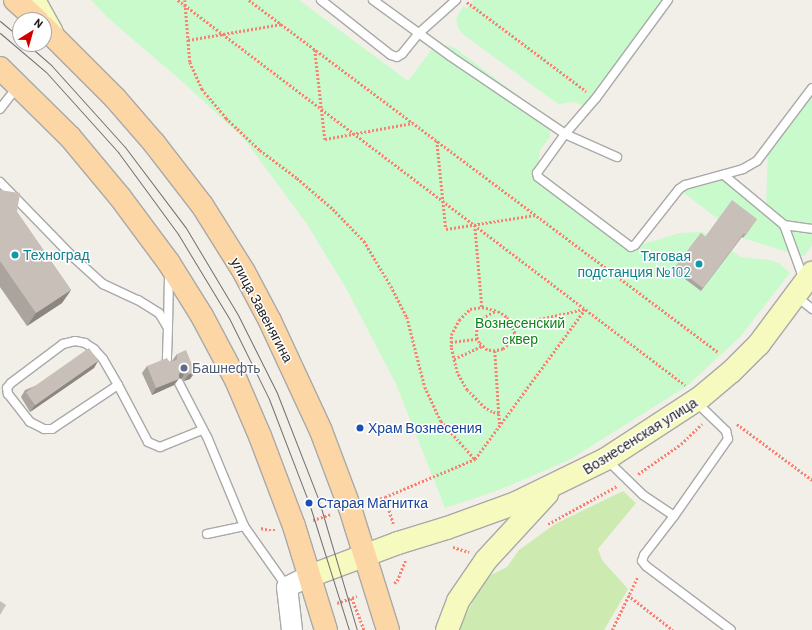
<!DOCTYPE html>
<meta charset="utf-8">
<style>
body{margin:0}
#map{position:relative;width:812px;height:630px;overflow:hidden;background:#f2efe9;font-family:Barlow,sans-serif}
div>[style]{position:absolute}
.grass>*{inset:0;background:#cdebb0}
.park>*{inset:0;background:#c8facc}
.path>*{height:2.5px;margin-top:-1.25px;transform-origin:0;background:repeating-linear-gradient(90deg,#fa8072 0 2px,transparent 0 4px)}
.roads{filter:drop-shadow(1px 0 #a9a9a9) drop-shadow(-1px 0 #a9a9a9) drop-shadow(0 1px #a9a9a9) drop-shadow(0 -1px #a9a9a9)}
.service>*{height:8px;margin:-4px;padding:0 4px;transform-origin:4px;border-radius:4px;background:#fff}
.tertiary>*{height:20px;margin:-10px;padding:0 10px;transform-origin:10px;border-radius:10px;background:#fff}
.secondary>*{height:22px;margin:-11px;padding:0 11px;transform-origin:11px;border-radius:11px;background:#f7fabf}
.primary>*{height:22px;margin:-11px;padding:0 11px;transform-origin:11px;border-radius:11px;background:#fcd6a4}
.tram>*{height:1px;margin:-0.5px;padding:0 0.5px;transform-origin:0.5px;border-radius:0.5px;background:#707070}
.wall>*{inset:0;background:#aba49e}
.shaded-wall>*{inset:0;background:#8b8681}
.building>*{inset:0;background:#c7bfb8;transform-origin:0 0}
.dots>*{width:11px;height:11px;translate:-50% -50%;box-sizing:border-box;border:2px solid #fff;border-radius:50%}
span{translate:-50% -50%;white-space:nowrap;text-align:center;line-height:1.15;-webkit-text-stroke:3px #fff;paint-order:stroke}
.culture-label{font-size:14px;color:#0d838f}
.left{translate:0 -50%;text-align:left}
.right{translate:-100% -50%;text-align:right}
.street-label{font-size:14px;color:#222}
.park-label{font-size:14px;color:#0c8416}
.service-label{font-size:14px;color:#4e5e75}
.transit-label{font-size:14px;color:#164399}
.north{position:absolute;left:12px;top:12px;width:40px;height:40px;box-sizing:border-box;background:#fff;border:1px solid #a7a7a7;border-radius:50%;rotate:37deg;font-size:11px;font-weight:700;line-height:16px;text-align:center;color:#222}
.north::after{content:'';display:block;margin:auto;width:14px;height:18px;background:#d40000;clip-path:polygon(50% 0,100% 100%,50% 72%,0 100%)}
</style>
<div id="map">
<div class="grass">
<div style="clip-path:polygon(623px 491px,636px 503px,598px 549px,602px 560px,628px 589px,604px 630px,458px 630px,485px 578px,507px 567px,519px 550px,555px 524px)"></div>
</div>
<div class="park">
<div style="clip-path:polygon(91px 0,299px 0,408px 81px,432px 49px,439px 45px,447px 45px,455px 48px,544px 115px,551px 125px,550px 137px,540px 150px,537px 174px,633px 247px,680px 233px,703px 232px,741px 257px,769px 260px,779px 263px,790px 273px,740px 337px,687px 386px,569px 460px,499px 490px,445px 508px,396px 384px,347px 290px,307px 224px,245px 140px,185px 84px,108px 18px)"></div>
<div style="clip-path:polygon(473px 0,668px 0,588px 108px,575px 102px,558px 104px,551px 99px,464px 35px,458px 28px,456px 19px,463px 6px,467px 8px)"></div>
<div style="clip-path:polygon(812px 87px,812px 245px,804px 256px,787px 252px,743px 238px,755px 222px,718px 219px,679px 189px,725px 176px,766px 206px,768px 147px)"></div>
</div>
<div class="path">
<div style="left:178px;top:0;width:637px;rotate:37.21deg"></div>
<div style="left:185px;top:0;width:62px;rotate:85.4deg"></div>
<div style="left:190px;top:62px;width:30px;rotate:66deg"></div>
<div style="left:202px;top:89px;width:38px;rotate:50deg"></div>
<div style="left:226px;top:118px;width:47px;rotate:43.3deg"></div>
<div style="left:260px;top:150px;width:46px;rotate:37.1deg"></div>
<div style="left:297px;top:178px;width:48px;rotate:40.7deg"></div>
<div style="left:333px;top:209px;width:45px;rotate:45.9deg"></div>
<div style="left:364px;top:241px;width:52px;rotate:59deg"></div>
<div style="left:391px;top:286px;width:35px;rotate:63deg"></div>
<div style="left:407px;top:317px;width:72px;rotate:75.6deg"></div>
<div style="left:425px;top:387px;width:38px;rotate:65deg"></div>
<div style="left:441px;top:421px;width:51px;rotate:48.2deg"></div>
<div style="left:249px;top:0;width:586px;rotate:36.89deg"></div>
<div style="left:467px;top:2px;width:149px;rotate:36.8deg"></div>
<div style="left:188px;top:40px;width:95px;rotate:-9.7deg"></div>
<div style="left:315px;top:50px;width:90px;rotate:83.6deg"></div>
<div style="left:325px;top:139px;width:89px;rotate:-10.3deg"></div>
<div style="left:437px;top:141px;width:88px;rotate:84.2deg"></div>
<div style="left:446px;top:229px;width:90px;rotate:-8.9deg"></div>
<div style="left:475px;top:225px;width:82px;rotate:85.1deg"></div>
<div style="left:512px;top:325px;width:75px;rotate:-12.4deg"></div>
<div style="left:451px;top:342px;width:26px;rotate:-7deg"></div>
<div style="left:495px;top:351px;width:8px;rotate:-173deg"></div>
<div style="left:487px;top:350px;width:11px;rotate:-139deg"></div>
<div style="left:479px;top:343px;width:8px;rotate:-113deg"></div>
<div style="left:476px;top:336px;width:10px;rotate:-84deg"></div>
<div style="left:477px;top:326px;width:9px;rotate:-58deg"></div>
<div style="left:482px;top:318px;width:16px;rotate:-27deg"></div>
<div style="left:454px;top:359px;width:31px;rotate:-25deg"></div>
<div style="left:499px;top:414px;width:7px;rotate:-164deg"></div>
<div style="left:492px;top:412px;width:8px;rotate:-150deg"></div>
<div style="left:485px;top:408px;width:25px;rotate:-135deg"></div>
<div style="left:467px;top:390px;width:20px;rotate:-120deg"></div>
<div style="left:457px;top:373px;width:27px;rotate:-103deg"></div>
<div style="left:451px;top:347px;width:12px;rotate:-90deg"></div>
<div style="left:451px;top:335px;width:17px;rotate:-62deg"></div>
<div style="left:459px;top:320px;width:16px;rotate:-45deg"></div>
<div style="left:470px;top:309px;width:12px;rotate:-9deg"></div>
<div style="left:482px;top:307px;width:16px;rotate:14deg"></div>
<div style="left:498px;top:311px;width:11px;rotate:34deg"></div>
<div style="left:507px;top:317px;width:18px;rotate:63deg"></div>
<div style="left:515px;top:333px;width:11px;rotate:112deg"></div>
<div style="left:511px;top:343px;width:10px;rotate:143deg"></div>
<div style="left:503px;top:349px;width:8px;rotate:166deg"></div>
<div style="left:495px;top:351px;width:63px;rotate:86.4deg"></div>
<div style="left:499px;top:414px;width:11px;rotate:85deg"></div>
<div style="left:737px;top:424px;width:94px;rotate:36.7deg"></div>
<div style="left:638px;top:474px;width:52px;rotate:-34.9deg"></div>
<div style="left:681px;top:444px;width:29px;rotate:-44deg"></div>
<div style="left:369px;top:503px;width:17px;rotate:-21deg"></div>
<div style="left:313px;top:520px;width:19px;rotate:-18deg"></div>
<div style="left:393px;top:524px;width:28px;rotate:-107deg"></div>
<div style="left:385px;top:497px;width:98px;rotate:-22.9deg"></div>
<div style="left:475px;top:459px;width:186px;rotate:-53.7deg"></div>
<div style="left:548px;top:524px;width:79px;rotate:-28.8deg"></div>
<div style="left:261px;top:528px;width:8px;rotate:14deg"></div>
<div style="left:269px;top:530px;width:7px"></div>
<div style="left:453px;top:547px;width:17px;rotate:17deg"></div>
<div style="left:394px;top:583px;width:4px;rotate:-34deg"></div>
<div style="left:397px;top:581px;width:22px;rotate:-68deg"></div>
<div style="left:628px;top:595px;width:57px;rotate:37.9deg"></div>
<div style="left:352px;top:598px;width:34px;rotate:69deg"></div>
<div style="left:337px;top:603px;width:21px;rotate:-19deg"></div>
<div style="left:612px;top:630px;width:60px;rotate:-64.3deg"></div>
</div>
<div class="roads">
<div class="service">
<div style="left:321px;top:0;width:89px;rotate:38.2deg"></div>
<div style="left:391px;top:55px;width:6px;rotate:18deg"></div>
<div style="left:397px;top:57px;width:6px;rotate:-31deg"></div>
<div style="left:402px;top:54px;width:26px;rotate:-51deg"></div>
<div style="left:418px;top:34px;width:51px;rotate:-41.8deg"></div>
<div style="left:373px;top:0;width:95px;rotate:36deg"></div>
<div style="left:450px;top:56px;width:139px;rotate:34.1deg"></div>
<div style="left:565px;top:134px;width:57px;rotate:23.9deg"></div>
<div style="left:668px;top:0;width:122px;rotate:126.3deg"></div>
<div style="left:596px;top:98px;width:48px;rotate:130.7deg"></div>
<div style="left:565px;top:134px;width:48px;rotate:125.7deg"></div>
<div style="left:537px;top:173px;width:4px;rotate:76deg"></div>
<div style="left:538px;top:177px;width:116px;rotate:37deg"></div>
<div style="left:631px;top:247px;width:4px;rotate:-27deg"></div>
<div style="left:635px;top:245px;width:71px;rotate:-51.8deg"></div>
<div style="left:679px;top:189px;width:7px;rotate:-34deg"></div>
<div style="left:685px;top:185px;width:60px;rotate:-15.4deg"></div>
<div style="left:743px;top:169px;width:16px;rotate:-30deg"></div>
<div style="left:757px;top:161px;width:91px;rotate:-53deg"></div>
<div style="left:0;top:109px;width:29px;rotate:-52deg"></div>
<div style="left:725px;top:176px;width:77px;rotate:39.7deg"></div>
<div style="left:784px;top:225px;width:28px;rotate:8deg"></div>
<div style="left:0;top:182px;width:103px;rotate:45.8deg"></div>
<div style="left:72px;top:256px;width:42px;rotate:42.1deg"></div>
<div style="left:103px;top:284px;width:38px;rotate:25deg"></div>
<div style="left:138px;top:300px;width:25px;rotate:32deg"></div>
<div style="left:159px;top:313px;width:17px;rotate:59deg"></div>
<div style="left:168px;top:328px;width:35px;rotate:92deg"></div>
<div style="left:784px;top:225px;width:59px;rotate:70deg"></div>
<div style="left:796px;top:296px;width:21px;rotate:39deg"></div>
<div style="left:168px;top:327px;width:54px;rotate:-88.9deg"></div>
<div style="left:179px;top:383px;width:63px;rotate:62.6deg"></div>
<div style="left:208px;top:439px;width:94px;rotate:67.5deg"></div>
<div style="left:118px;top:385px;width:79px;rotate:146.3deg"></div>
<div style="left:52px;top:429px;width:8px;rotate:180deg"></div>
<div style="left:44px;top:429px;width:16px;rotate:-153deg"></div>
<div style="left:30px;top:422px;width:36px;rotate:-128deg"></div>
<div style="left:8px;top:394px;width:6px;rotate:-99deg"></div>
<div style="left:7px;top:388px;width:6px;rotate:-51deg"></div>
<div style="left:11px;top:383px;width:65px;rotate:-36.9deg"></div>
<div style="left:63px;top:344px;width:12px;rotate:-14deg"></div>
<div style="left:75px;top:341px;width:10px;rotate:11deg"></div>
<div style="left:85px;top:343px;width:11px;rotate:34deg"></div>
<div style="left:94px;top:349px;width:13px;rotate:48deg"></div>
<div style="left:103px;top:359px;width:30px;rotate:60deg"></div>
<div style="left:118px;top:385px;width:64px;rotate:62.2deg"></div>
<div style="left:148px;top:442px;width:13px;rotate:23deg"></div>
<div style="left:160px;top:447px;width:45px;rotate:-22deg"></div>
<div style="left:696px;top:402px;width:42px;rotate:44deg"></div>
<div style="left:726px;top:431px;width:8px;rotate:76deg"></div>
<div style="left:728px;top:439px;width:94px;rotate:125deg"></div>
<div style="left:674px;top:516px;width:49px;rotate:127.6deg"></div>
<div style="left:644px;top:555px;width:6px;rotate:108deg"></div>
<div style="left:642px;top:561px;width:6px;rotate:51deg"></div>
<div style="left:646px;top:566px;width:106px;rotate:37deg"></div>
<div style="left:607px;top:460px;width:50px;rotate:44.2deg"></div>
<div style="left:643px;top:495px;width:37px;rotate:34deg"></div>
<div style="left:207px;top:534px;width:38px;rotate:-12deg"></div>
<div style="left:244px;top:526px;width:75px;rotate:54.8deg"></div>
</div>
<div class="tertiary">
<div style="left:292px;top:630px;width:43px;rotate:-96.6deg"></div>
<div style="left:287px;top:587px;width:25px;rotate:-26deg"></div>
</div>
<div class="secondary">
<div style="left:34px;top:0;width:37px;rotate:61deg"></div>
<div style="left:310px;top:576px;width:94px;rotate:-20.6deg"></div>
<div style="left:398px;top:543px;width:51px;rotate:-17deg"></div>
<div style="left:447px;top:528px;width:73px;rotate:-19.9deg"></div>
<div style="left:516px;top:503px;width:100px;rotate:-26.1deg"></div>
<div style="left:606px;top:459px;width:113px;rotate:-33.1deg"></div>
<div style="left:701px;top:397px;width:39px;rotate:-40deg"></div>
<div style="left:731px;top:372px;width:40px;rotate:-45deg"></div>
<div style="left:759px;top:344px;width:89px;rotate:-53.3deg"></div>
<div style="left:447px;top:630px;width:31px;rotate:-69deg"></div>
<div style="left:458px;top:601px;width:50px;rotate:-55.7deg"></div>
<div style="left:486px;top:560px;width:90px;rotate:-47.3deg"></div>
</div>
<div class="primary">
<div style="left:15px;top:0;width:30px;rotate:42deg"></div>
<div style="left:44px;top:27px;width:100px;rotate:45deg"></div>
<div style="left:115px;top:98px;width:60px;rotate:49.1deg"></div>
<div style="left:154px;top:143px;width:78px;rotate:52.3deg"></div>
<div style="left:202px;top:205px;width:79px;rotate:57.9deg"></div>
<div style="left:244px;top:272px;width:55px;rotate:62deg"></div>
<div style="left:270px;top:321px;width:121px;rotate:65.1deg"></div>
<div style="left:321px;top:431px;width:82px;rotate:69.4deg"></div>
<div style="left:350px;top:508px;width:128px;rotate:72.7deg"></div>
<div style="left:0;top:68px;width:98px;rotate:44.6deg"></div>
<div style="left:70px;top:137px;width:78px;rotate:50.2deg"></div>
<div style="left:120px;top:197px;width:82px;rotate:53.4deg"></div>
<div style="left:169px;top:263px;width:62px;rotate:58.1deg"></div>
<div style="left:202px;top:316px;width:72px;rotate:62deg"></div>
<div style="left:236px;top:380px;width:61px;rotate:66.8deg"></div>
<div style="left:260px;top:436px;width:96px;rotate:69.3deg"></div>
<div style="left:294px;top:526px;width:109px;rotate:72.9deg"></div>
</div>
</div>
<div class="tram">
<div style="left:0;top:21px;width:26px;rotate:40deg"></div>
<div style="left:0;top:33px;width:60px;rotate:40.3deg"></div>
<div style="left:46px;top:72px;width:108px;rotate:48deg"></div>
<div style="left:118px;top:152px;width:102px;rotate:53.8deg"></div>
<div style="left:178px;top:234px;width:100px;rotate:58.8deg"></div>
<div style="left:230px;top:320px;width:88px;rotate:63.7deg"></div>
<div style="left:269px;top:399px;width:111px;rotate:69deg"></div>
<div style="left:309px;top:503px;width:133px;rotate:72.5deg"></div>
<div style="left:27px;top:44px;width:33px;rotate:41deg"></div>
<div style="left:52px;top:66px;width:109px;rotate:48deg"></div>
<div style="left:125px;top:147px;width:101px;rotate:53deg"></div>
<div style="left:186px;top:228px;width:101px;rotate:59.1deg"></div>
<div style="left:238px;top:315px;width:87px;rotate:63.4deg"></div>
<div style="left:277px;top:393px;width:116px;rotate:68.7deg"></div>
<div style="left:319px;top:501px;width:134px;rotate:73.6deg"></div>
</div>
<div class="wall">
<div style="clip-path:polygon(0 190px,17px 212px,71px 290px,62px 303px,27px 326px,0 287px)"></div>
<div style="clip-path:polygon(757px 219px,743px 238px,742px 237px,701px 291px,673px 270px,701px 233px,705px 237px)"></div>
<div style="clip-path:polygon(177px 354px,195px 372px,190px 379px,184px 381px,182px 378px,179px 378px,174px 385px,152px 395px,142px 373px,147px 366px,169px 361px,172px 361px)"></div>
<div style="clip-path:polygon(98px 361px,94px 368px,30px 412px,21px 397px,25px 390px)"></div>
</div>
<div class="shaded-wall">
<div style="clip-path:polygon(71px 290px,62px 303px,27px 326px,36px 313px)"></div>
<div style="clip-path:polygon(98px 361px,94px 368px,30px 412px,35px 405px)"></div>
<div style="clip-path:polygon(182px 371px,186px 371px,182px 378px,177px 378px,179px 374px)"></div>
<div style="clip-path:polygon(195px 372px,190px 379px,184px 381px,189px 374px)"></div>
<div style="clip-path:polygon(179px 379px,174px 385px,152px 395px,156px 388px)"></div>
</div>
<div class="building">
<div style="clip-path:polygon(0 190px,20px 193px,17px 212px,71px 290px,36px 313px,0 261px)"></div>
<div style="clip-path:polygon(732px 200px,757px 219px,746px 235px,744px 233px,703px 288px,675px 267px,701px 233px,705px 237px)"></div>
<div style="left:89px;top:348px;width:16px;height:77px;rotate:55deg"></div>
<div style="clip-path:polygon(186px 350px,195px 372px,189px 374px,186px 371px,182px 371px,179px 374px,179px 379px,156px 388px,147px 366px,167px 358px,169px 361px,174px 361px,177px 359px,177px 354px)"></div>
<div style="clip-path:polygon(0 601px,6px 605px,0 615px)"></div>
</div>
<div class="dots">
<div style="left:15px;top:255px;background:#0f9aa8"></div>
<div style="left:699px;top:264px;background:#0f9aa8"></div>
<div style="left:184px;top:368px;background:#5c6f8a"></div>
<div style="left:360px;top:428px;background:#1a4fb4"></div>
<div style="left:309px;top:503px;background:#1a4fb4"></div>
</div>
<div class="culture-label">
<span class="left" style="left:23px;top:255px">Техноград</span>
<span class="right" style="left:691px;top:264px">Тяговая<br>подстанция №102</span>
</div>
<div class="street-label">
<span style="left:262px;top:310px;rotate:62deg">улица Завенягина</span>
<span style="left:640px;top:436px;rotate:-32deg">Вознесенская улица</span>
</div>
<div class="park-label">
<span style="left:520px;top:331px">Вознесенский<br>cквер</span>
</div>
<div class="service-label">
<span class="left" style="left:192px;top:368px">Башнефть</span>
</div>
<div class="transit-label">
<span class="left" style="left:368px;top:428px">Храм Вознесения</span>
<span class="left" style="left:317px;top:503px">Старая Магнитка</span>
</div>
<div class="north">N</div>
</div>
